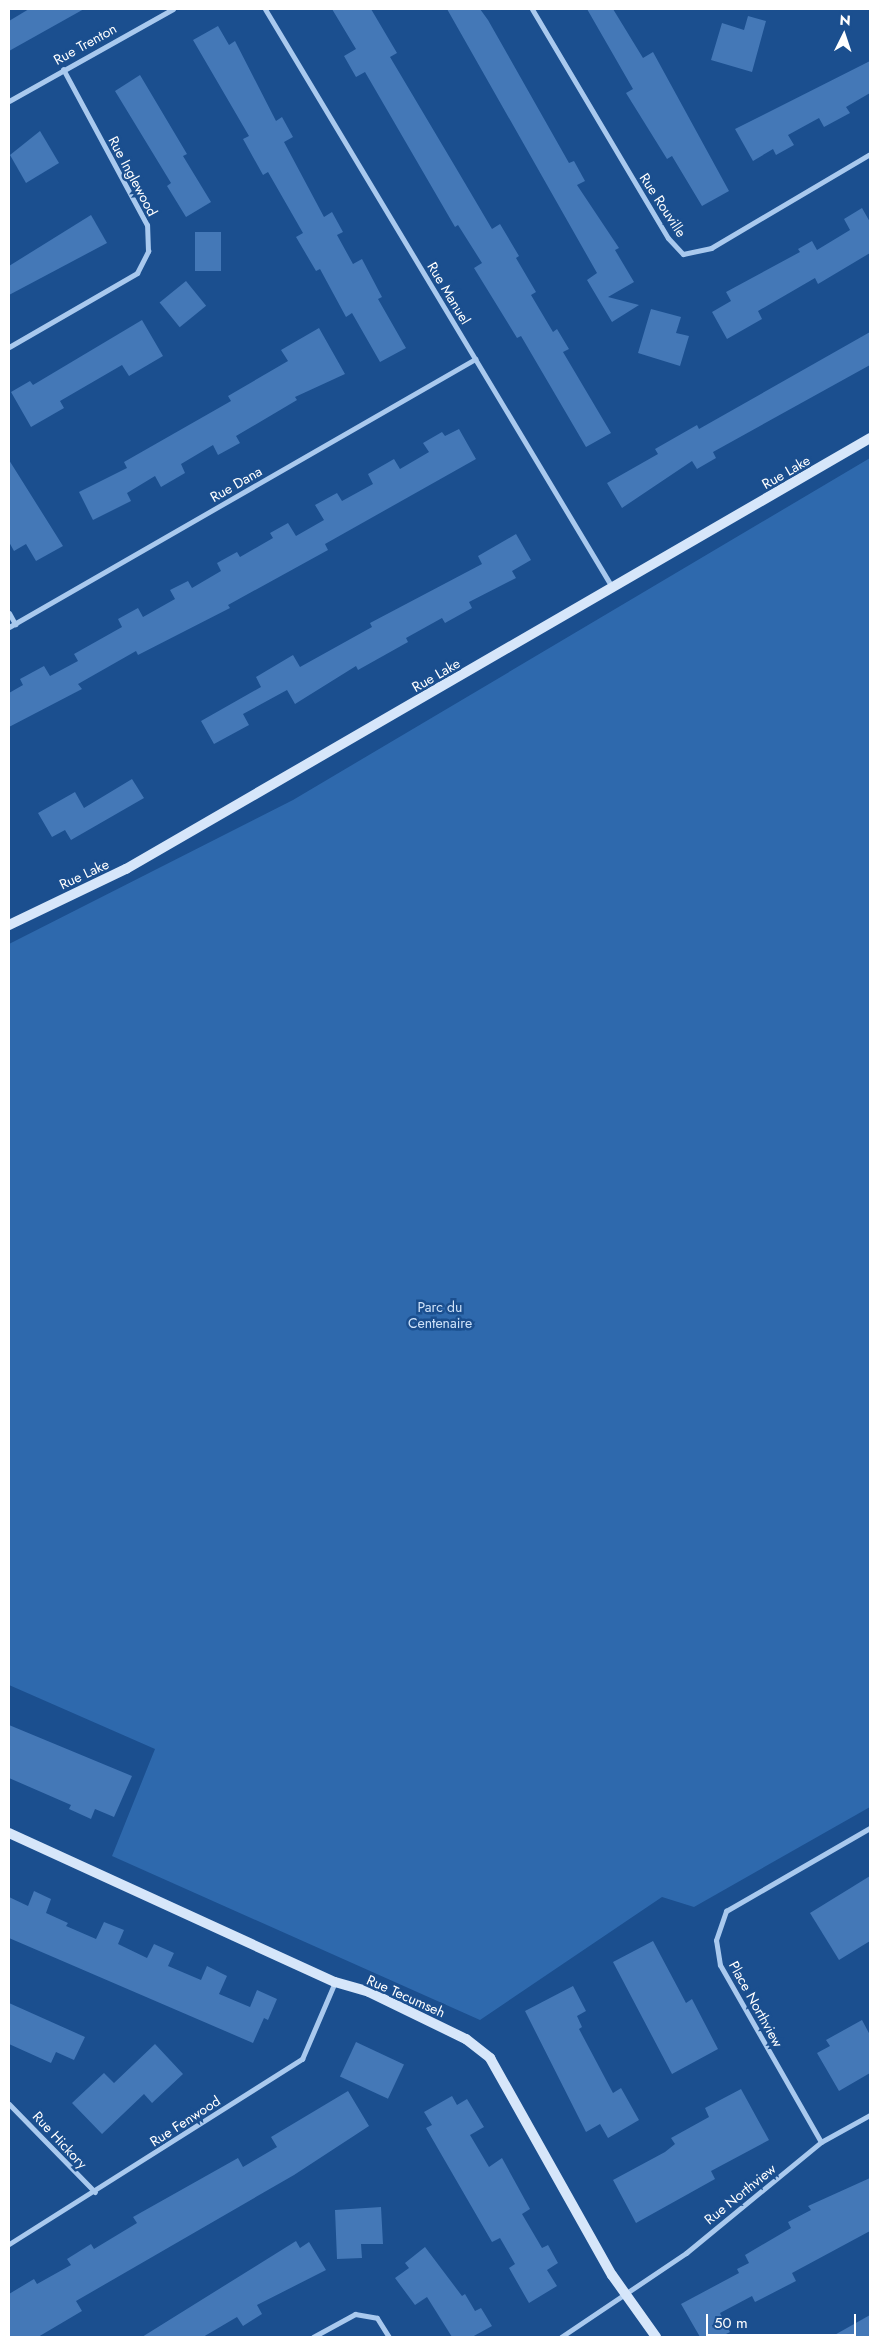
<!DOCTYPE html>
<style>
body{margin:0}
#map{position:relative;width:879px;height:2346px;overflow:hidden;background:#1b4f8f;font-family:Jost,sans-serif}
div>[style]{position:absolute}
.green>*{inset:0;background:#2e69ad}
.building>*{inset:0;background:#4478b7;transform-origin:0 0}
.street>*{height:5px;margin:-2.5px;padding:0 2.5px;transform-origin:2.5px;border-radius:2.5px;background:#a9c9ee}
.secondary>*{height:10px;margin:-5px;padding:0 5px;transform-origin:5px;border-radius:5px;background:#d6e6fa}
span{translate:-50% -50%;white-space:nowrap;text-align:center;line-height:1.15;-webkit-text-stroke:5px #1b4f8f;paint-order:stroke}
.street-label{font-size:14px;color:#fff}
.park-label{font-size:14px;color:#cfe3fa}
.frame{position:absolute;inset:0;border:10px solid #fff;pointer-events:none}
.north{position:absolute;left:819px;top:10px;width:50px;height:50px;-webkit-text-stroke:4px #1b4f8f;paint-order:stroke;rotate:4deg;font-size:14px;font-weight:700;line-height:20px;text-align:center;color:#fff}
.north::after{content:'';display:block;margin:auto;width:18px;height:22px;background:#fff;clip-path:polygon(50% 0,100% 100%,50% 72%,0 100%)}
.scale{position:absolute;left:706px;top:2314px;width:150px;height:22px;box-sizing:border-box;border:2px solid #fff;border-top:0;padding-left:6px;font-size:15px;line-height:18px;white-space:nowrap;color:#fff;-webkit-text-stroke:4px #1b4f8f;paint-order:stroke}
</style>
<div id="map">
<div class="green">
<div style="clip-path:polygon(870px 458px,870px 1807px,694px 1907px,662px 1897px,480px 2020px,112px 1856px,155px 1749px,9px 1685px,9px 944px,293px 800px)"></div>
</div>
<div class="building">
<div style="clip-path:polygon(29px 9px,84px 9px,9px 51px,9px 21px)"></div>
<div style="clip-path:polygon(332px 9px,371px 9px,397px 53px,390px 57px,456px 168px,492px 229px,500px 224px,519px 256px,516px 258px,536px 292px,531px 295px,553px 332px,557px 329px,569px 349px,563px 352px,611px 433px,586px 447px,521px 336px,517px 338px,474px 268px,482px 263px,458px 225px,455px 227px,365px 72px,356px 77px,344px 56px,356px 49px)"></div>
<div style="clip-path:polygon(447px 9px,480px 9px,488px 20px,569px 163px,574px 161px,585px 181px,577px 185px,619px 248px,615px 250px,634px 282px,608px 297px,639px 305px,612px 322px,587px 280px,597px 273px)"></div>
<div style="clip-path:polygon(587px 9px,613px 9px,643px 58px,653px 52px,729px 191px,702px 206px,672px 156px,667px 159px,626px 93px,633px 89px)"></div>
<div style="clip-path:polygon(748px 16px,766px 21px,752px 72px,711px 60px,722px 23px,744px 30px)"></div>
<div style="clip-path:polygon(218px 26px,229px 45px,235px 41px,276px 121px,282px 117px,293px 137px,284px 142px,324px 217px,332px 212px,343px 232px,337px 235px,353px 264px,362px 259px,382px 297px,378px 299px,406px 348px,380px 362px,352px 313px,346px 317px,320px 269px,316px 271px,296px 237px,303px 233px,268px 172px,263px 175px,243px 139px,249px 136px,193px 40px)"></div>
<div style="clip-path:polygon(870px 61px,870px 93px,846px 107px,850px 113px,824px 127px,819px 118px,788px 135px,794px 145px,776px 155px,773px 149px,753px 161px,735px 129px)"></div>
<div style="clip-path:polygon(140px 75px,187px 154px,183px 156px,211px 202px,186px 217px,167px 186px,171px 183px,115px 91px)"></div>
<div style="clip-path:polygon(40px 131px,59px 163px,26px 183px,10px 155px)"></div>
<div style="clip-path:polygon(862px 208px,870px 222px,870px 253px,818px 284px,815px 278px,758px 311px,762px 319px,727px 339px,712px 312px,731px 301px,726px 292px,800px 252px,798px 249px,812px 241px,817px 250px,850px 230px,844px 219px)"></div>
<div style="clip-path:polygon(91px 215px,107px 243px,9px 295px,9px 266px)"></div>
<div style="left:195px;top:232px;width:26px;height:39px"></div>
<div style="left:186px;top:281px;width:32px;height:34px;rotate:51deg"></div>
<div style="clip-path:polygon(651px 309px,681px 317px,676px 333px,689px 336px,680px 366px,638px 353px)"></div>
<div style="clip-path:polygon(142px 320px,163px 356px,129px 376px,122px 365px,60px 401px,64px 408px,31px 427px,11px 392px,30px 381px,33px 385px)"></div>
<div style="clip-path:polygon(319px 328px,345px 374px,295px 397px,297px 400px,236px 436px,240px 443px,218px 455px,213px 445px,181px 464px,185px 473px,161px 487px,155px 476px,127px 493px,131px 501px,93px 520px,79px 492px,127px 468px,124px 462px,231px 401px,228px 396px,288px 361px,281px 350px)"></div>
<div style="clip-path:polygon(870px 332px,870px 365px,713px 452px,716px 458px,697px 469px,692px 461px,622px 508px,607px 483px,658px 454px,655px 449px,697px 425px,699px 429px)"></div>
<div style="clip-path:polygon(459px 429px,476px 459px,325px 544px,328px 550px,228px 605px,230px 608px,138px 655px,136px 651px,78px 684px,82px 689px,9px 727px,9px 693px,23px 685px,20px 679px,44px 666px,50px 676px,78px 661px,74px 654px,122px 627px,118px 619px,138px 608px,143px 617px,175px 599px,170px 590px,188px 581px,192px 588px,221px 571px,217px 563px,237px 552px,240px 557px,273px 538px,270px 533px,288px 523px,296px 536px,324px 520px,315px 505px,337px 493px,342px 501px,373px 484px,368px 474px,394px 459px,400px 469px,429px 452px,423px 443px,442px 432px,445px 436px)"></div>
<div style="clip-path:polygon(9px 460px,63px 546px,36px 561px,26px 544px,14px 551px,9px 542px)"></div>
<div style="clip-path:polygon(516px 534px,531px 560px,512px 571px,516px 578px,469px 602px,472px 608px,445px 623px,442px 618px,406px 638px,408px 642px,358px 670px,356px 666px,295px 704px,287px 690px,243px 714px,249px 725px,214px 744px,201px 721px,261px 687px,256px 677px,293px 655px,300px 667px,372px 627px,370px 623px,482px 564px,478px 556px)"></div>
<div style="clip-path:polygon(132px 779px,144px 798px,71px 840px,65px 830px,52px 837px,38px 813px,75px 792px,84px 808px)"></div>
<div style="clip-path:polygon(9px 1725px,132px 1776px,114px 1817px,95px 1809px,91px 1819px,69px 1809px,71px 1805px,9px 1778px)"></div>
<div style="clip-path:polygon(870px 1876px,870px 1941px,839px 1960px,810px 1913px)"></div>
<div style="clip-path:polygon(34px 1891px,51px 1899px,46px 1913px,68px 1923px,66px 1926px,96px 1939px,104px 1922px,124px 1930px,118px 1944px,147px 1958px,154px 1944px,174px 1953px,168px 1966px,201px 1980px,207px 1966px,227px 1976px,219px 1994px,250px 2007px,257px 1990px,277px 1999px,268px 2020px,264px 2018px,253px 2043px,9px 1938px,9px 1897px,28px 1906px)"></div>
<div style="clip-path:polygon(653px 1941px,686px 2003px,692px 1999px,718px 2049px,672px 2074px,613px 1962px)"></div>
<div style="clip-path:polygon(573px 1986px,586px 2011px,577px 2016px,582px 2027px,579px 2029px,613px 2093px,621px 2088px,639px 2120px,608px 2138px,600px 2124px,586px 2132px,525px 2011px)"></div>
<div style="clip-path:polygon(9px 2003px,85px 2037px,74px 2060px,56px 2052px,51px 2063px,9px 2044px)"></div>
<div style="clip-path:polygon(862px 2020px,870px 2035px,870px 2073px,839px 2091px,817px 2053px,830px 2046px,826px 2040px)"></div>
<div style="left:356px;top:2042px;width:53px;height:38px;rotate:25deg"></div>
<div style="clip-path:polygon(155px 2044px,183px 2074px,152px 2103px,144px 2094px,102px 2134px,72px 2103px,104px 2073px,114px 2083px)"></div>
<div style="clip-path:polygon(741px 2089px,769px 2140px,711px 2171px,715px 2179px,636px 2223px,613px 2180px,665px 2152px,675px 2144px,671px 2138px,709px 2117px,705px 2108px)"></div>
<div style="clip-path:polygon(348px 2091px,369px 2126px,294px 2175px,76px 2301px,82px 2311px,38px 2337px,9px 2337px,9px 2294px,34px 2279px,37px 2284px,71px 2265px,67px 2259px,91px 2244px,94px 2249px,137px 2223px,133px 2217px,238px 2158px,243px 2167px,277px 2147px,271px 2137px)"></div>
<div style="clip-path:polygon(452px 2096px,457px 2105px,467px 2099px,484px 2127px,470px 2135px,489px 2167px,502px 2158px,530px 2209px,522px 2214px,542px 2248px,548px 2245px,558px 2263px,547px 2270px,557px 2286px,529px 2303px,509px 2268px,515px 2264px,500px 2238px,492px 2242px,426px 2128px,432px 2125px,424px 2112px)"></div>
<div style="clip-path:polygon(870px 2178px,870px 2231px,792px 2273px,796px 2281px,755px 2302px,752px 2296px,720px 2313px,730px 2332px,720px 2337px,700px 2337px,681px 2304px,739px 2273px,737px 2269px,749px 2263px,745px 2255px,791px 2228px,788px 2222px,811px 2210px,808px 2206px)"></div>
<div style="clip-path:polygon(381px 2207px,383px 2244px,361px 2244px,362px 2258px,337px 2259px,335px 2210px)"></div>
<div style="clip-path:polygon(296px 2241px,300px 2248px,309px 2242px,326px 2270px,257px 2305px,262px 2314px,243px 2326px,237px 2317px,203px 2337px,142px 2337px)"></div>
<div style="clip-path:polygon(425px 2247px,462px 2296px,465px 2294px,475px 2311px,481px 2308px,492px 2326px,472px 2337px,452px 2337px,427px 2297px,415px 2305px,395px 2278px,409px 2268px,405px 2263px)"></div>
<div style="clip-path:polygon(870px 2315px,870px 2337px,831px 2337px)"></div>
</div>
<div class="street">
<div style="left:265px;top:9px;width:674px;rotate:59.02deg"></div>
<div style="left:532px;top:9px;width:266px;rotate:59.3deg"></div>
<div style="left:668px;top:238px;width:22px;rotate:47deg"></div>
<div style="left:683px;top:254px;width:29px;rotate:-12deg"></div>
<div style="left:711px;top:248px;width:185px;rotate:-30.6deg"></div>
<div style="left:9px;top:101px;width:188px;rotate:-29.3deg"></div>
<div style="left:9px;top:347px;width:148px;rotate:-30deg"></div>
<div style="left:137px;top:273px;width:25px;rotate:-63deg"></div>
<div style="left:148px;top:251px;width:26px;rotate:-92deg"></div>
<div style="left:147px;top:225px;width:177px;rotate:-118.3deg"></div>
<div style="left:9px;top:613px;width:13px;rotate:61deg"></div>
<div style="left:9px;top:627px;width:538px;rotate:-29.9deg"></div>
<div style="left:9px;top:2104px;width:123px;rotate:45.7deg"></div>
<div style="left:821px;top:2142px;width:204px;rotate:-119.7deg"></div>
<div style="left:720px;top:1965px;width:25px;rotate:-99deg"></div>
<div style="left:716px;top:1940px;width:31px;rotate:-71deg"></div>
<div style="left:726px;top:1911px;width:166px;rotate:-30deg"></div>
<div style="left:9px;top:2244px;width:347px;rotate:-32.3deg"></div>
<div style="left:302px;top:2059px;width:84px;rotate:-66.8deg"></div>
<div style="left:313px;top:2337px;width:48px;rotate:-28.7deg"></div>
<div style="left:355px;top:2314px;width:22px;rotate:10deg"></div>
<div style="left:377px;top:2318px;width:22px;rotate:58deg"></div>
<div style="left:561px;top:2337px;width:151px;rotate:-33.9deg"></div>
<div style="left:686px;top:2253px;width:175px;rotate:-39.4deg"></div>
<div style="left:821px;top:2142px;width:56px;rotate:-28.9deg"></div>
</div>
<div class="secondary">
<div style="left:9px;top:925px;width:130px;rotate:-25.6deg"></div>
<div style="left:126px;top:869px;width:860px;rotate:-30.08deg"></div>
<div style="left:9px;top:1833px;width:358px;rotate:24.6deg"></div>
<div style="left:335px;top:1982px;width:35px;rotate:16deg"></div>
<div style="left:369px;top:1992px;width:108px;rotate:25.9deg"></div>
<div style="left:466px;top:2039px;width:31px;rotate:38deg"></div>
<div style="left:490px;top:2058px;width:249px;rotate:60.7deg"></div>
<div style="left:612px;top:2275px;width:76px;rotate:54.6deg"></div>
</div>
<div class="street-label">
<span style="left:85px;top:44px;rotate:-29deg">Rue Trenton</span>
<span style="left:133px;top:176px;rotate:62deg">Rue Inglewood</span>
<span style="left:663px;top:205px;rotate:57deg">Rue Rouville</span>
<span style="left:449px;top:293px;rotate:59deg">Rue Manuel</span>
<span style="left:786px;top:472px;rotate:-30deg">Rue Lake</span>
<span style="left:236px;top:484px;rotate:-30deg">Rue Dana</span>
<span style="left:436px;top:675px;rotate:-30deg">Rue Lake</span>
<span style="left:84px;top:874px;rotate:-25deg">Rue Lake</span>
<span style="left:406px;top:1996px;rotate:24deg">Rue Tecumseh</span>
<span style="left:756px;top:2004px;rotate:61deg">Place Northview</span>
<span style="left:185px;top:2121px;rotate:-33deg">Rue Fenwood</span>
<span style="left:60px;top:2140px;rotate:47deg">Rue Hickory</span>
<span style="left:740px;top:2194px;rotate:-39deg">Rue Northview</span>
</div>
<div class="park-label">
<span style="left:440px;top:1315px">Parc du<br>Centenaire</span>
</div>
<div class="frame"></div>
<div class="north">N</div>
<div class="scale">50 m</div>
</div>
